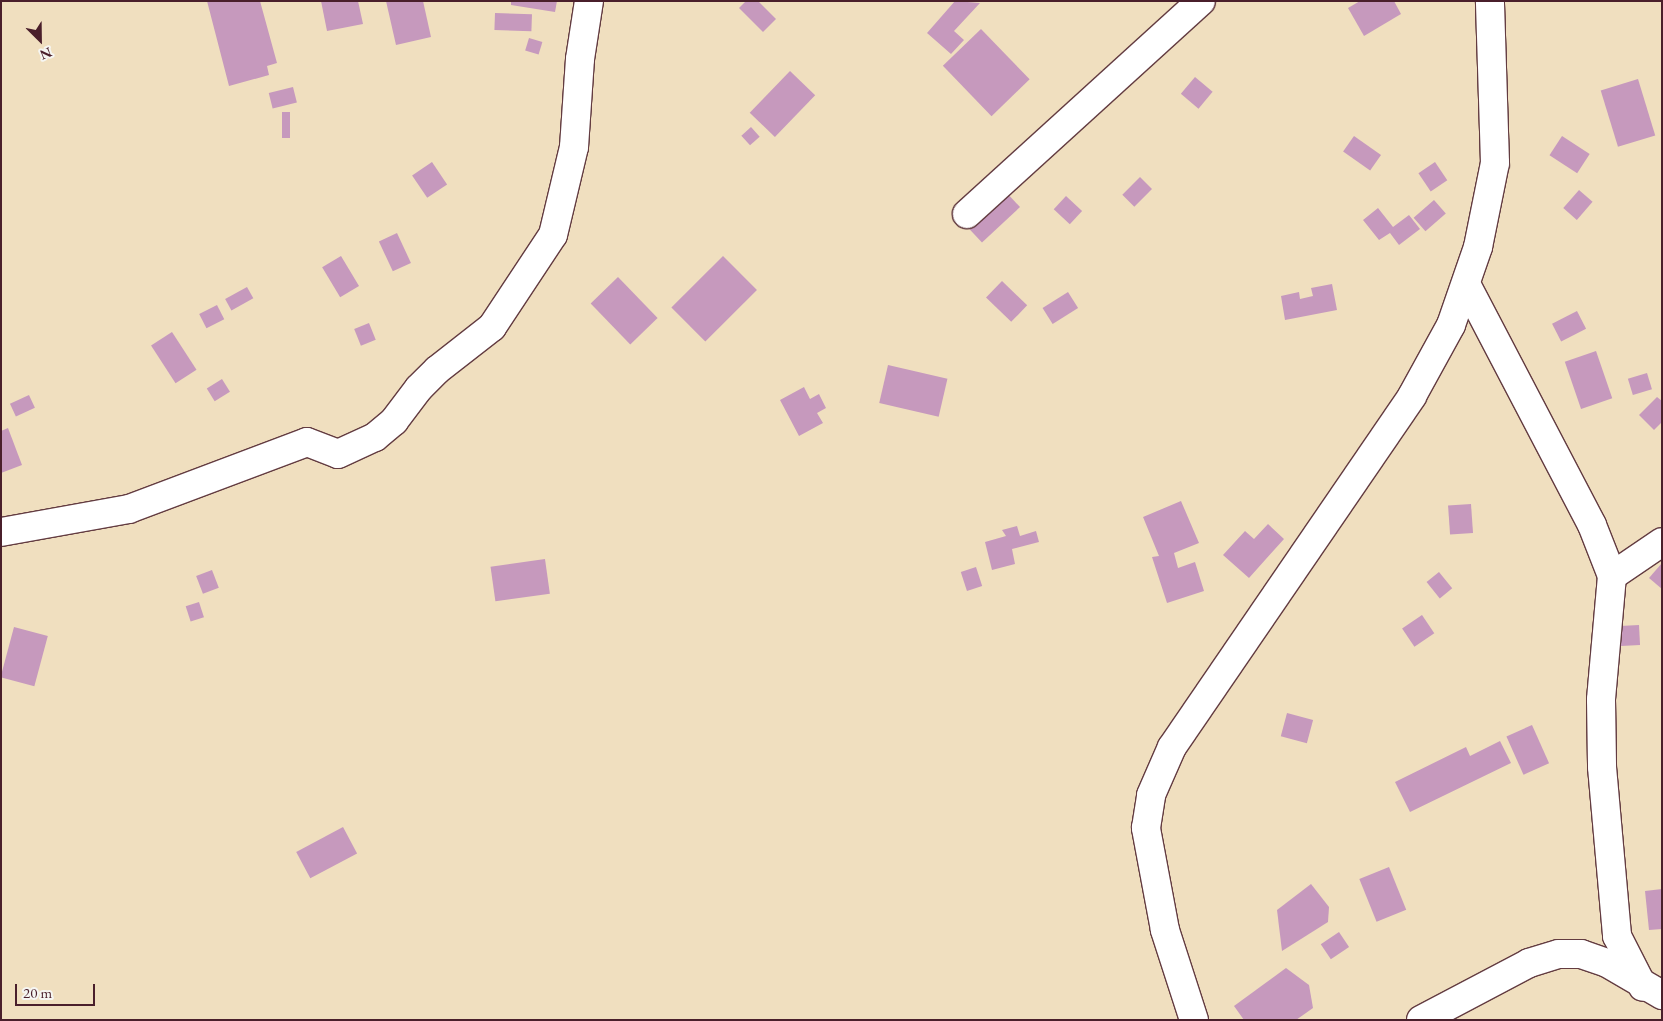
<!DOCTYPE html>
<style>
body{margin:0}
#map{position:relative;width:1663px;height:1021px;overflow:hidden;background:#f0dfbf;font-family:"EB Garamond",serif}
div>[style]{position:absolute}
.building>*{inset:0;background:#c699bd;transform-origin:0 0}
.roads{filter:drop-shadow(1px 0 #633c41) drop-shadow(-1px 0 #633c41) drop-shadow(0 1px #633c41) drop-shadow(0 -1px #633c41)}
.minor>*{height:28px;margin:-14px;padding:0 14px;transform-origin:14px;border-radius:14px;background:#fff}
span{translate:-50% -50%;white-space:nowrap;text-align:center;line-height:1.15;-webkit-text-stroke:4px #f6f6f2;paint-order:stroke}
.frame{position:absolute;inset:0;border:2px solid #4a1f2b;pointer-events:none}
.north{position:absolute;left:15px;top:15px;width:50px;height:50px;-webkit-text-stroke:4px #f6f6f2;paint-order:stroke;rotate:157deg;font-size:14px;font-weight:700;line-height:20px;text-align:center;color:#4a1f2b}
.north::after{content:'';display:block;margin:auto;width:18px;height:22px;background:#4a1f2b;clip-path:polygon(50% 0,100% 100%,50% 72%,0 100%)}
.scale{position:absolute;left:15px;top:984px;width:80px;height:22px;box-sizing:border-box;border:2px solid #4a1f2b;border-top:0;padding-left:6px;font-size:15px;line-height:18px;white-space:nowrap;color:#4a1f2b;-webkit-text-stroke:4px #f6f6f2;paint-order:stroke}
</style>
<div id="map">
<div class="building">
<div style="clip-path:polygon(207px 1px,260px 1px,277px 63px,267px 66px,269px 75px,229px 86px)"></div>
<div style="clip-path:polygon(321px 1px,358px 1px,363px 24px,327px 31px)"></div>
<div style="clip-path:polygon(386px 1px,423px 1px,431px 37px,396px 45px)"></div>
<div style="clip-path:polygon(511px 1px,557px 1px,555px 12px,511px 5px)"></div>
<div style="clip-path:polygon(746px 1px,758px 1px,776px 19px,763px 32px,739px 8px)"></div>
<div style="clip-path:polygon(955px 1px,980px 3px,954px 31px,964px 40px,951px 54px,927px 33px)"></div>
<div style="clip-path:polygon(1360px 1px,1394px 1px,1401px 14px,1364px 36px,1348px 8px)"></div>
<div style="left:495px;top:13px;width:37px;height:17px;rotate:2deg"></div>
<div style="left:981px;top:29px;width:70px;height:53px;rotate:46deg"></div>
<div style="left:529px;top:38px;width:14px;height:13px;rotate:17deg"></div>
<div style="left:790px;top:71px;width:35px;height:58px;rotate:44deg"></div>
<div style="left:1195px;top:77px;width:23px;height:22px;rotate:40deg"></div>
<div style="left:1638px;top:79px;width:59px;height:39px;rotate:73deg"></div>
<div style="left:293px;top:87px;width:16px;height:25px;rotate:76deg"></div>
<div style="left:282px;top:112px;width:8px;height:26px"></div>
<div style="left:751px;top:127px;width:13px;height:13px;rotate:48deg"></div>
<div style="left:1354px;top:136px;width:33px;height:19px;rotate:35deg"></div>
<div style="left:1562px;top:136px;width:33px;height:23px;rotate:33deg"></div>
<div style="left:432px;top:162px;width:27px;height:24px;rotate:56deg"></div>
<div style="left:1435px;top:162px;width:22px;height:20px;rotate:56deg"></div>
<div style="left:1140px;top:177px;width:17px;height:25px;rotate:45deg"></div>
<div style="left:1579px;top:190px;width:18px;height:24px;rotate:41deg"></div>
<div style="left:1005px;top:191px;width:22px;height:52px;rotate:47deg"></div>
<div style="left:1066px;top:196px;width:22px;height:18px;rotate:43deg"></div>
<div style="left:1434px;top:200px;width:18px;height:27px;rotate:49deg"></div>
<div style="clip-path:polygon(1378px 208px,1393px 227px,1409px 215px,1420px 229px,1399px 245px,1390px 233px,1379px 240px,1363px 220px)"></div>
<div style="left:397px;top:233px;width:33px;height:20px;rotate:65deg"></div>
<div style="left:341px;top:256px;width:35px;height:22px;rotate:59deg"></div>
<div style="left:723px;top:256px;width:48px;height:73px;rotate:45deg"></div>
<div style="left:618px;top:277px;width:57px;height:38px;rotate:46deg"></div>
<div style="left:1002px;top:281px;width:35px;height:23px;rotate:44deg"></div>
<div style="clip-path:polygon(1332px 284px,1337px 310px,1285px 320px,1281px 296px,1299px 292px,1300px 299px,1313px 296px,1311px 288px)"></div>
<div style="left:247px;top:287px;width:13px;height:25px;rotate:61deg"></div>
<div style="left:1068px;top:292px;width:19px;height:30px;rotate:58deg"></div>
<div style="left:217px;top:305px;width:16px;height:20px;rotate:63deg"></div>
<div style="left:1577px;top:311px;width:20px;height:28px;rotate:63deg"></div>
<div style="left:369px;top:323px;width:18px;height:16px;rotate:68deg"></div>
<div style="left:172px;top:332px;width:45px;height:25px;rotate:57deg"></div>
<div style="left:1596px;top:351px;width:50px;height:33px;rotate:71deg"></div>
<div style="left:888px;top:365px;width:61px;height:39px;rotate:13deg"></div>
<div style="left:1647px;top:373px;width:17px;height:20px;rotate:73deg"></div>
<div style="left:222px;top:379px;width:15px;height:18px;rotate:58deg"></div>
<div style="clip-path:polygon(804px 387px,810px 399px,819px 394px,826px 408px,817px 413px,823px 423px,799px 436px,780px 400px)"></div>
<div style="left:29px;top:395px;width:14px;height:21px;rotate:65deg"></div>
<div style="clip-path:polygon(1657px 397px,1662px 401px,1662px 422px,1654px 430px,1639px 415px)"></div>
<div style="clip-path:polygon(8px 428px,22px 465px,1px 473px,1px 431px)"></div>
<div style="clip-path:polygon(1181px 501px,1199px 543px,1174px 553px,1178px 568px,1195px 562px,1204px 591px,1167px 603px,1152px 557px,1159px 556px,1143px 517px)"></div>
<div style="left:1471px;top:504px;width:29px;height:23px;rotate:86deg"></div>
<div style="clip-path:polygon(1268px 524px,1284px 539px,1249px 578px,1223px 555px,1245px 531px,1254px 539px)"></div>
<div style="clip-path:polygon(1017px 526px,1020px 536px,1036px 531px,1039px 542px,1012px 549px,1015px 564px,992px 570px,985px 542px,1006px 536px,1002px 530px)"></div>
<div style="left:545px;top:559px;width:35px;height:55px;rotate:82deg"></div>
<div style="clip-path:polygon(1662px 563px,1662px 589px,1649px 578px)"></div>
<div style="left:976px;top:567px;width:20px;height:16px;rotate:72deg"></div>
<div style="left:212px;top:570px;width:19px;height:17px;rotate:69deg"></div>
<div style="left:1439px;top:572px;width:21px;height:16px;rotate:51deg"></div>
<div style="left:199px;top:602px;width:16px;height:14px;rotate:72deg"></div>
<div style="left:1422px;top:615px;width:22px;height:24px;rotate:56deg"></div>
<div style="left:1639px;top:625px;width:20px;height:19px;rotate:87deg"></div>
<div style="left:14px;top:627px;width:35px;height:52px;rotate:15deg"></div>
<div style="left:1287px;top:713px;width:27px;height:24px;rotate:15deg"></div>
<div style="left:1532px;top:725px;width:42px;height:28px;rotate:66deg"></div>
<div style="clip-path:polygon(1500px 741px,1511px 763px,1410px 812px,1395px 782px,1466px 747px,1470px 756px)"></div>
<div style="left:343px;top:827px;width:30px;height:53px;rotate:62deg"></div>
<div style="left:1389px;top:867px;width:46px;height:32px;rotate:68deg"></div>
<div style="clip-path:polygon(1311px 884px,1329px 907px,1328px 922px,1282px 951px,1277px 910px)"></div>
<div style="clip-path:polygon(1662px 889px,1662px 929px,1649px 930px,1645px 891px)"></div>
<div style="left:1339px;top:932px;width:18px;height:22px;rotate:56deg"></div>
<div style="clip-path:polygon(1286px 968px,1309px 985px,1313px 1008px,1296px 1020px,1244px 1020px,1234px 1006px)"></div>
</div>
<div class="roads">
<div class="minor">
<div style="left:967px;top:214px;width:316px;rotate:-42.3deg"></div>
<div style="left:1466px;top:284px;width:272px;rotate:62.4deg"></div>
<div style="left:1592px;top:525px;width:55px;rotate:68.6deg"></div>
<div style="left:1612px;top:576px;width:124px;rotate:95.1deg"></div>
<div style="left:1601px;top:700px;width:67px;rotate:89.1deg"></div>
<div style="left:1602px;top:767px;width:170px;rotate:84.9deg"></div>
<div style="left:1617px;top:936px;width:57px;rotate:63deg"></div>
<div style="left:1px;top:532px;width:130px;rotate:-10.2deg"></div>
<div style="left:129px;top:509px;width:190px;rotate:-20.6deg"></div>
<div style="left:307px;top:442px;width:33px;rotate:21deg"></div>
<div style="left:338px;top:454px;width:41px;rotate:-24.7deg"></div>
<div style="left:375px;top:437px;width:25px;rotate:-40deg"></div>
<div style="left:394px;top:421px;width:41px;rotate:-52.9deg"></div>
<div style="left:419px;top:388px;width:25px;rotate:-45deg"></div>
<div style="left:437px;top:370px;width:70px;rotate:-38deg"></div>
<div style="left:492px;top:327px;width:110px;rotate:-56.5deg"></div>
<div style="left:553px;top:235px;width:90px;rotate:-76.6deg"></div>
<div style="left:574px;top:147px;width:88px;rotate:-86.1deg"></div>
<div style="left:580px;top:59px;width:59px;rotate:-81.2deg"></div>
<div style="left:1612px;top:576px;width:60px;rotate:-34.2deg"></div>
<div style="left:1194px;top:1020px;width:95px;rotate:-107.9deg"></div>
<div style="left:1165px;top:930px;width:104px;rotate:-100.6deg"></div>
<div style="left:1146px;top:828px;width:33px;rotate:-81deg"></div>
<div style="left:1151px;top:795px;width:52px;rotate:-66.4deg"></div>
<div style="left:1172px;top:747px;width:425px;rotate:-55.6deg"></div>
<div style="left:1412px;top:396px;width:81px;rotate:-61.2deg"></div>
<div style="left:1451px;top:325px;width:83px;rotate:-70.9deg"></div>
<div style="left:1478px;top:247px;width:86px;rotate:-78.6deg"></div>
<div style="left:1495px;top:163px;width:162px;rotate:-91.8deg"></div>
<div style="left:1421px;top:1020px;width:122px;rotate:-27.8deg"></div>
<div style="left:1529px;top:963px;width:31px;rotate:-17deg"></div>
<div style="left:1559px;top:954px;width:22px"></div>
<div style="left:1581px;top:954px;width:28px;rotate:19deg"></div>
<div style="left:1607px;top:963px;width:64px;rotate:30.2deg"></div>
</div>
</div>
<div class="frame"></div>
<div class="north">N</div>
<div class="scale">20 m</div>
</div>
